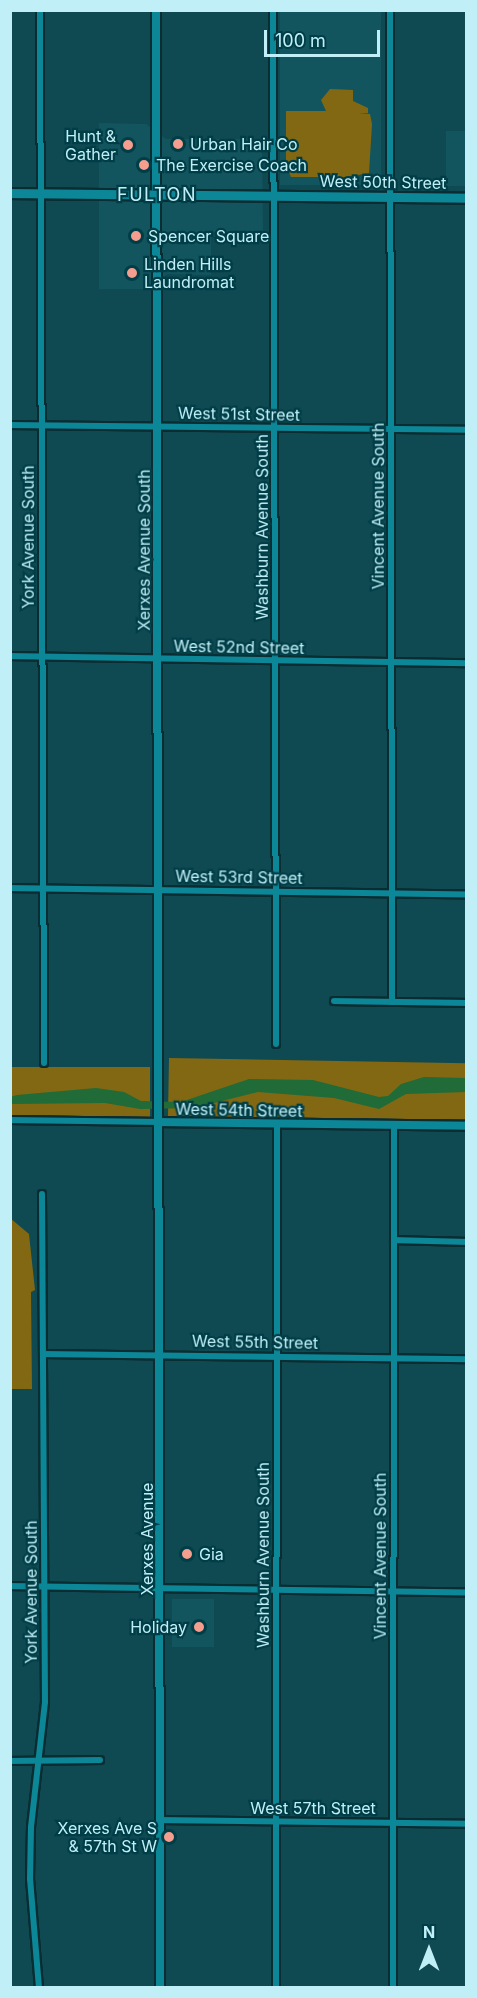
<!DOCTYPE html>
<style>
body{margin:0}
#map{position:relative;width:477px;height:1998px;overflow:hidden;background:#0f4952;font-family:Inter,sans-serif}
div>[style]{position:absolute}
.built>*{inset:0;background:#13555e;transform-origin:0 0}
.green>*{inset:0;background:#826812;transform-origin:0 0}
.water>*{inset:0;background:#206b37}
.roads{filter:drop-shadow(2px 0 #0b2d32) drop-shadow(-2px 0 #0b2d32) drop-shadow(0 2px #0b2d32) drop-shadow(0 -2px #0b2d32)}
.minor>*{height:6px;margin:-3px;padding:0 3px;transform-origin:3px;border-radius:3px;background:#0b8798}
.tertiary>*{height:8px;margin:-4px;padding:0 4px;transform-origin:4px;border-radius:4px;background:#0b8798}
.secondary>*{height:9px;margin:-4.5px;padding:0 4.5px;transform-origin:4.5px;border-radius:4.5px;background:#0b8798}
.dots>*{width:16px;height:16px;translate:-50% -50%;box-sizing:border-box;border:3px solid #003e47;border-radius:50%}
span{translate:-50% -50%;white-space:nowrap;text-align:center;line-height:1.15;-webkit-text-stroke:4.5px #003e47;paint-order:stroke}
.poi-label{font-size:16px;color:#c1eff7}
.right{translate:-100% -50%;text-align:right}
.left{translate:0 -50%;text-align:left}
.street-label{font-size:16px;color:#c1eff7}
.neighbourhood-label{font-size:18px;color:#c1eff7;letter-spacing:1.5px}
.frame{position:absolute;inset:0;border:12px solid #c1eff7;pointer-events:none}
.north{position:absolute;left:399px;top:1920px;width:60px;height:60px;-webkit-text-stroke:4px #003e47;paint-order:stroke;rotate:0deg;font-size:16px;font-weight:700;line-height:24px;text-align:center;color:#c1eff7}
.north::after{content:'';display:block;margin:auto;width:21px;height:27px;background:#c1eff7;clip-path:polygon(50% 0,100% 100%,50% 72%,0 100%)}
.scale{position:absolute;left:264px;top:30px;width:116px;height:27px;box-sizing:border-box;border:3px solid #c1eff7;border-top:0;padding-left:8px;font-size:18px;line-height:21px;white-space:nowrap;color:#c1eff7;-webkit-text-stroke:4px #003e47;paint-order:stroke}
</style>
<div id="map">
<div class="built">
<div style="left:280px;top:11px;width:101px;height:174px"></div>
<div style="clip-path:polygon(99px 123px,146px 124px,166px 139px,262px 139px,263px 233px,211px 232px,211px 275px,167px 274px,147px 289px,99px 289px)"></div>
<div style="left:446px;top:131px;width:20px;height:55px"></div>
<div style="left:172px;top:1599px;width:42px;height:48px"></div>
</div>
<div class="green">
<div style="clip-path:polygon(330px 89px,353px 90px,353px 101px,368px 108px,368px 113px,359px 113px,370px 114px,372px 124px,369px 173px,347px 177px,291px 177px,286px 165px,286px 111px,326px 111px,321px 100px)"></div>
<div style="left:169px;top:1058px;width:297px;height:61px;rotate:1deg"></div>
<div style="left:11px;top:1067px;width:139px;height:51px"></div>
<div style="clip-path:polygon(10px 1218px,29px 1234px,35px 1290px,31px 1292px,32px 1389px,11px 1389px)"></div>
</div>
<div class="water">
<div style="clip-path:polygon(424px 1077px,466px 1078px,466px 1092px,406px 1094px,379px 1109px,334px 1098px,258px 1092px,194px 1108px,140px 1109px,105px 1103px,11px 1104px,10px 1097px,17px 1095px,96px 1088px,124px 1092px,141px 1101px,181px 1102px,249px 1079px,313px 1080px,379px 1097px,388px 1096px,401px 1084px)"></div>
</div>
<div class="roads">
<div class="minor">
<div style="left:40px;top:10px;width:1053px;rotate:89.78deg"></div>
<div style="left:273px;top:10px;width:1034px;rotate:89.83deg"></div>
<div style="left:390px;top:10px;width:992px;rotate:89.88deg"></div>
<div style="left:10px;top:425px;width:456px;rotate:0.6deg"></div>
<div style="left:10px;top:656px;width:456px;rotate:0.9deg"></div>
<div style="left:10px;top:888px;width:456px;rotate:0.8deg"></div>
<div style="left:334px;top:1001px;width:132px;rotate:0.9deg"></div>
<div style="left:10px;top:1120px;width:149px;rotate:0.8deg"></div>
<div style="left:394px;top:1240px;width:72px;rotate:1.6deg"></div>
<div style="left:43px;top:1354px;width:423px;rotate:0.7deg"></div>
<div style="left:10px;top:1586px;width:456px;rotate:0.8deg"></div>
<div style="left:10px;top:1761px;width:90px;rotate:-0.6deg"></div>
<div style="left:160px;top:1820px;width:306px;rotate:0.7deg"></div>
<div style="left:39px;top:1988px;width:109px;rotate:-94.7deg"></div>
<div style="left:30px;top:1879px;width:52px;rotate:-88.9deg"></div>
<div style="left:31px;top:1827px;width:126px;rotate:-83.6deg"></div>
<div style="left:45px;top:1702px;width:508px;rotate:-90.34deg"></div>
<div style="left:276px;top:1988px;width:865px;rotate:-89.93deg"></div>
<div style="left:393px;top:1988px;width:863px;rotate:-89.93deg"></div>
</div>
<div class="tertiary">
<div style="left:156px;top:10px;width:1978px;rotate:89.88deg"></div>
<div style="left:159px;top:1122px;width:307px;rotate:0.7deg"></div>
</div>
<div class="secondary">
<div style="left:10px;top:193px;width:456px;rotate:0.6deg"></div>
</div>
</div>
<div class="dots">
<div style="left:178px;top:144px;background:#f59d8e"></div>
<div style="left:128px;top:145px;background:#f59d8e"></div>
<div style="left:144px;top:165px;background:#f59d8e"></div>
<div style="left:136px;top:236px;background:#f59d8e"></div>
<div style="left:132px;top:273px;background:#f59d8e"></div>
<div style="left:187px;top:1554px;background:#f59d8e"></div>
<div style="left:199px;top:1627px;background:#f59d8e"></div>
<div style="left:169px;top:1837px;background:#f59d8e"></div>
</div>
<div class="poi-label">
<span class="right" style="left:116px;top:145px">Hunt &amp;<br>Gather</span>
<span class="left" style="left:190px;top:144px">Urban Hair Co</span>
<span class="left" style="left:156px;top:165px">The Exercise Coach</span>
<span class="left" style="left:148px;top:236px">Spencer Square</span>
<span class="left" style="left:144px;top:273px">Linden Hills<br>Laundromat</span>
<span class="left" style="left:199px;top:1554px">Gia</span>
<span class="right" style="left:187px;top:1627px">Holiday</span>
<span class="right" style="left:157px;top:1837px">Xerxes Ave S<br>&amp; 57th St W</span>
</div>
<div class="street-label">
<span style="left:383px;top:182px;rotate:1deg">West 50th Street</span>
<span style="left:239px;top:414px;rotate:1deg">West 51st Street</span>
<span style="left:378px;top:506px;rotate:-90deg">Vincent Avenue South</span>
<span style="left:262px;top:527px;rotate:-90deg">Washburn Avenue South</span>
<span style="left:28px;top:537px;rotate:-90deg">York Avenue South</span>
<span style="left:144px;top:550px;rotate:-90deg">Xerxes Avenue South</span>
<span style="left:239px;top:647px;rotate:1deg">West 52nd Street</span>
<span style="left:239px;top:877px;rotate:1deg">West 53rd Street</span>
<span style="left:239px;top:1110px;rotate:1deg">West 54th Street</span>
<span style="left:255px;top:1342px;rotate:1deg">West 55th Street</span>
<span style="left:147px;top:1539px;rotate:-90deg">Xerxes Avenue</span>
<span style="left:263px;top:1555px;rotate:-90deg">Washburn Avenue South</span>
<span style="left:380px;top:1556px;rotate:-90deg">Vincent Avenue South</span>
<span style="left:31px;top:1592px;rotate:-90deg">York Avenue South</span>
<span style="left:313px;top:1808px">West 57th Street</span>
</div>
<div class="neighbourhood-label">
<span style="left:157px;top:195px">FULTON</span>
</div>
<div class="frame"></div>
<div class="north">N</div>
<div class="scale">100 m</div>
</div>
